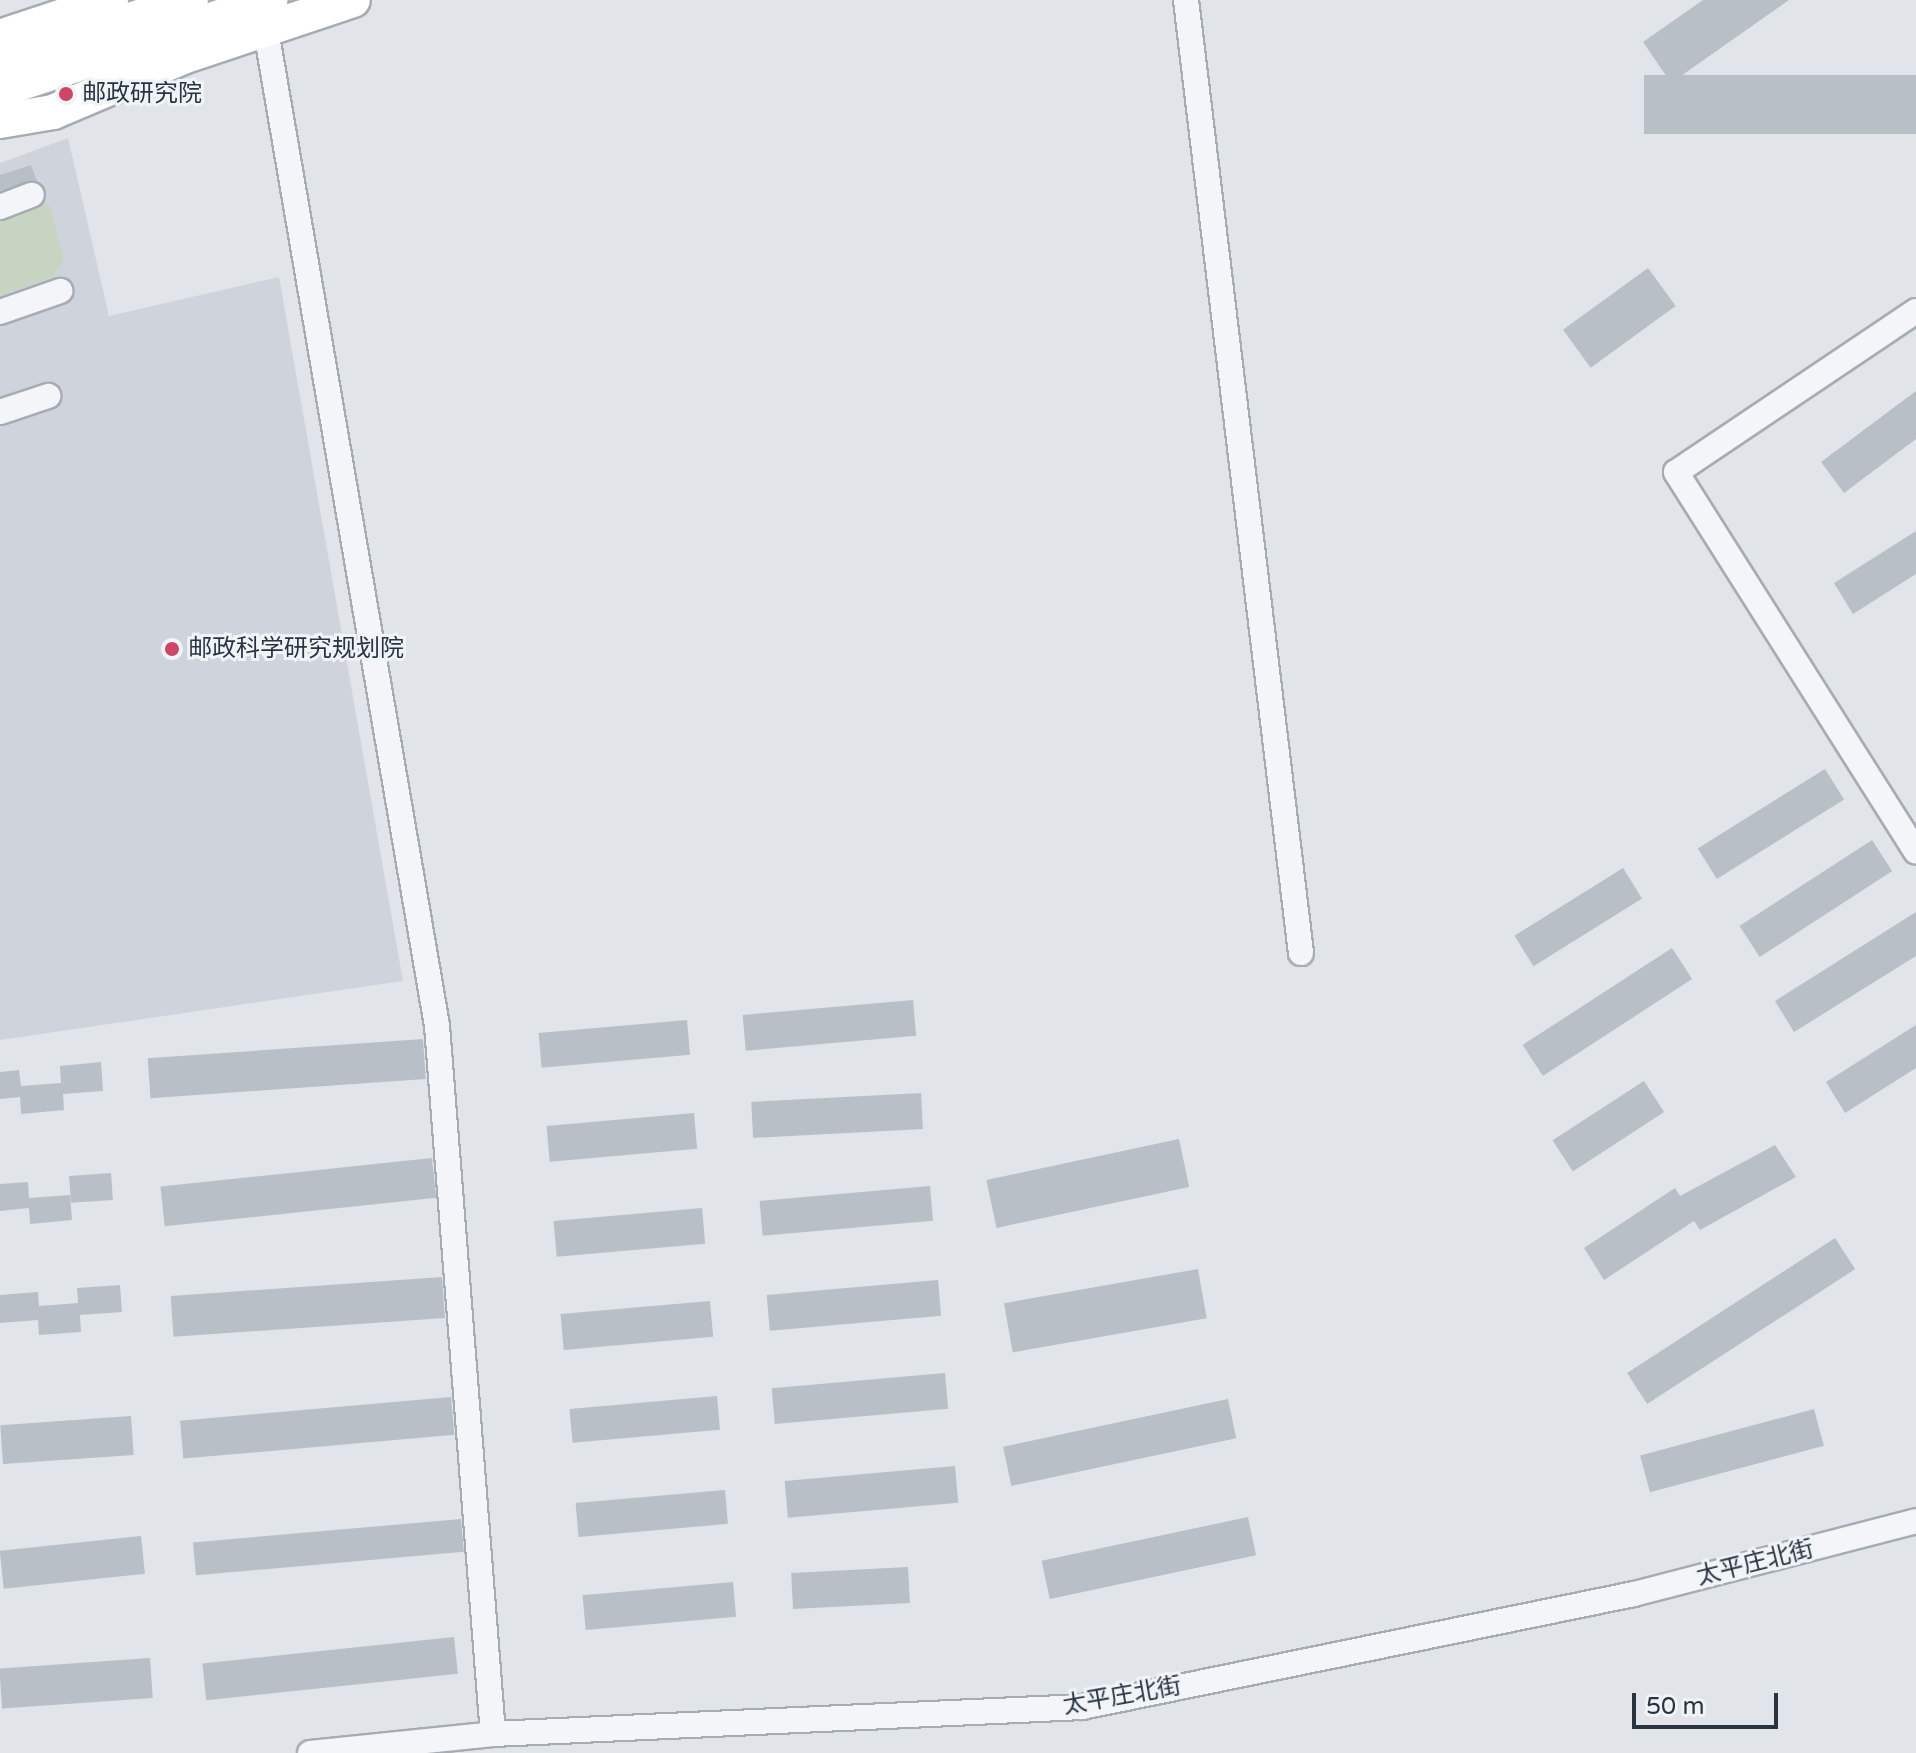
<!DOCTYPE html>
<meta charset="utf-8">
<style>
body{margin:0}
#map{position:relative;width:1916px;height:1753px;overflow:hidden;background:#e1e5ea;font-family:"Varela Round","Noto Sans SC",sans-serif}
div>[style]{position:absolute}
.built>*{inset:0;background:#cfd4dc}
.green>*{inset:0;background:#c8d4c2}
.building>*{inset:0;background:#b8bfc7;transform-origin:0 0}
.roads{filter:drop-shadow(2px 0 #a6acb4) drop-shadow(-2px 0 #a6acb4) drop-shadow(0 2px #a6acb4) drop-shadow(0 -2px #a6acb4)}
.street>*{height:24px;margin:-12px;padding:0 12px;transform-origin:12px;border-radius:12px;background:#f4f5f8}
.secondary>*{height:34px;margin:-17px;padding:0 17px;transform-origin:17px;border-radius:17px;background:#fff}
.dots>*{width:22px;height:22px;translate:-50% -50%;box-sizing:border-box;border:4px solid #f0f4f7;border-radius:50%}
span{translate:-50% -50%;white-space:nowrap;text-align:center;line-height:1.15;-webkit-text-stroke:6px #f0f4f7;paint-order:stroke}
.poi-label{font-size:24px;color:#293441}
.left{translate:0 -50%;text-align:left}
.street-label{font-size:24px;color:#293441}
.scale{position:absolute;left:1632px;top:1693px;width:146px;height:36px;box-sizing:border-box;border:4px solid #293441;border-top:0;padding-left:10px;font-size:24px;line-height:28px;white-space:nowrap;color:#293441;-webkit-text-stroke:6px #f0f4f7;paint-order:stroke}
</style>
<div id="map">
<div class="built">
<div style="clip-path:polygon(68px 138px,109px 316px,279px 277px,403px 981px,0 1040px,0 163px)"></div>
</div>
<div class="green">
<div style="clip-path:polygon(38px 204px,50px 206px,64px 259px,53px 277px,0 296px,0 218px)"></div>
</div>
<div class="building">
<div style="clip-path:polygon(1703px 0,1789px 0,1671px 83px,1643px 42px)"></div>
<div style="left:1916px;top:75px;width:59px;height:272px;rotate:90deg"></div>
<div style="clip-path:polygon(31px 165px,37px 181px,0 191px,0 175px)"></div>
<div style="left:1648px;top:268px;width:47px;height:105px;rotate:54deg"></div>
<div style="clip-path:polygon(1916px 391px,1916px 439px,1844px 493px,1821px 462px)"></div>
<div style="clip-path:polygon(1916px 531px,1916px 574px,1853px 614px,1834px 583px)"></div>
<div style="left:1825px;top:769px;width:36px;height:150px;rotate:58deg"></div>
<div style="left:1872px;top:840px;width:37px;height:158px;rotate:57deg"></div>
<div style="left:1623px;top:868px;width:36px;height:128px;rotate:58deg"></div>
<div style="clip-path:polygon(1916px 912px,1916px 956px,1794px 1032px,1775px 1001px)"></div>
<div style="left:1672px;top:948px;width:37px;height:178px;rotate:57deg"></div>
<div style="left:913px;top:1000px;width:36px;height:171px;rotate:85deg"></div>
<div style="left:687px;top:1020px;width:35px;height:149px;rotate:85deg"></div>
<div style="clip-path:polygon(1916px 1025px,1916px 1068px,1845px 1113px,1826px 1082px)"></div>
<div style="left:423px;top:1039px;width:40px;height:276px;rotate:86deg"></div>
<div style="clip-path:polygon(101px 1062px,103px 1091px,63px 1094px,64px 1110px,21px 1114px,20px 1097px,0 1099px,0 1072px,19px 1070px,21px 1086px,61px 1083px,60px 1066px)"></div>
<div style="left:1644px;top:1081px;width:37px;height:109px;rotate:57deg"></div>
<div style="left:921px;top:1093px;width:36px;height:170px;rotate:87deg"></div>
<div style="left:694px;top:1113px;width:36px;height:148px;rotate:85deg"></div>
<div style="left:1179px;top:1139px;width:49px;height:197px;rotate:78deg"></div>
<div style="clip-path:polygon(1775px 1145px,1796px 1177px,1700px 1230px,1694px 1221px,1604px 1280px,1584px 1248px,1675px 1188px,1680px 1196px)"></div>
<div style="left:432px;top:1158px;width:40px;height:273px;rotate:84deg"></div>
<div style="left:111px;top:1173px;width:27px;height:42px;rotate:86deg"></div>
<div style="clip-path:polygon(28px 1182px,29px 1198px,70px 1195px,72px 1220px,30px 1224px,29px 1208px,0 1211px,0 1184px)"></div>
<div style="left:930px;top:1186px;width:35px;height:171px;rotate:85deg"></div>
<div style="left:702px;top:1208px;width:36px;height:149px;rotate:85deg"></div>
<div style="left:1835px;top:1238px;width:37px;height:248px;rotate:57deg"></div>
<div style="left:1198px;top:1269px;width:50px;height:197px;rotate:80deg"></div>
<div style="left:442px;top:1277px;width:41px;height:272px;rotate:86deg"></div>
<div style="left:938px;top:1280px;width:36px;height:172px;rotate:85deg"></div>
<div style="clip-path:polygon(120px 1285px,122px 1312px,80px 1315px,81px 1332px,39px 1335px,38px 1320px,0 1323px,0 1295px,38px 1292px,39px 1306px,78px 1303px,77px 1288px)"></div>
<div style="left:710px;top:1301px;width:36px;height:150px;rotate:85deg"></div>
<div style="left:945px;top:1373px;width:36px;height:174px;rotate:85deg"></div>
<div style="left:717px;top:1396px;width:34px;height:148px;rotate:85deg"></div>
<div style="left:451px;top:1397px;width:38px;height:272px;rotate:85deg"></div>
<div style="left:1228px;top:1399px;width:40px;height:230px;rotate:78deg"></div>
<div style="left:1814px;top:1409px;width:38px;height:180px;rotate:75deg"></div>
<div style="left:131px;top:1416px;width:39px;height:131px;rotate:86deg"></div>
<div style="left:955px;top:1466px;width:37px;height:171px;rotate:85deg"></div>
<div style="left:725px;top:1490px;width:34px;height:150px;rotate:85deg"></div>
<div style="left:1248px;top:1517px;width:39px;height:211px;rotate:78deg"></div>
<div style="left:461px;top:1519px;width:33px;height:269px;rotate:85deg"></div>
<div style="left:141px;top:1536px;width:38px;height:142px;rotate:84deg"></div>
<div style="left:908px;top:1567px;width:36px;height:117px;rotate:87deg"></div>
<div style="left:733px;top:1582px;width:35px;height:151px;rotate:85deg"></div>
<div style="left:454px;top:1637px;width:37px;height:253px;rotate:84deg"></div>
<div style="left:150px;top:1658px;width:40px;height:151px;rotate:86deg"></div>
</div>
<div class="roads">
<div class="street">
<div style="left:1186px;top:0;width:960px;rotate:83.12deg"></div>
<div style="left:263px;top:13px;width:1028px;rotate:80.25deg"></div>
<div style="left:437px;top:1026px;width:710px;rotate:85.48deg"></div>
<div style="left:0;top:207px;width:34px;rotate:-21deg"></div>
<div style="left:1916px;top:311px;width:289px;rotate:146.1deg"></div>
<div style="left:1676px;top:472px;width:449px;rotate:57.7deg"></div>
<div style="left:0;top:312px;width:64px;rotate:-19.3deg"></div>
<div style="left:0;top:412px;width:51px;rotate:-18.4deg"></div>
<div style="left:310px;top:1753px;width:184px;rotate:-5.9deg"></div>
<div style="left:493px;top:1734px;width:590px;rotate:-2.62deg"></div>
<div style="left:1082px;top:1707px;width:563px;rotate:-11.57deg"></div>
<div style="left:1634px;top:1594px;width:291px;rotate:-14.5deg"></div>
</div>
<div class="secondary">
<div style="left:0;top:37px;width:117px;rotate:-18.4deg"></div>
<div style="left:0;top:63px;width:201px;rotate:-18.3deg"></div>
<div style="left:0;top:90px;width:285px;rotate:-18.4deg"></div>
<div style="left:0;top:121px;width:54px;rotate:-9.6deg"></div>
<div style="left:53px;top:112px;width:141px;rotate:-22.9deg"></div>
<div style="left:183px;top:57px;width:179px;rotate:-18.5deg"></div>
</div>
</div>
<div class="dots">
<div style="left:66px;top:94px;background:#cf4565"></div>
<div style="left:172px;top:649px;background:#cf4565"></div>
</div>
<div class="poi-label">
<span class="left" style="left:82px;top:94px">邮政研究院</span>
<span class="left" style="left:188px;top:649px">邮政科学研究规划院</span>
</div>
<div class="street-label">
<span style="left:1755px;top:1563px;rotate:-14deg">太平庄北街</span>
<span style="left:1122px;top:1696px;rotate:-10deg">太平庄北街</span>
</div>
<div class="scale">50 m</div>
</div>
